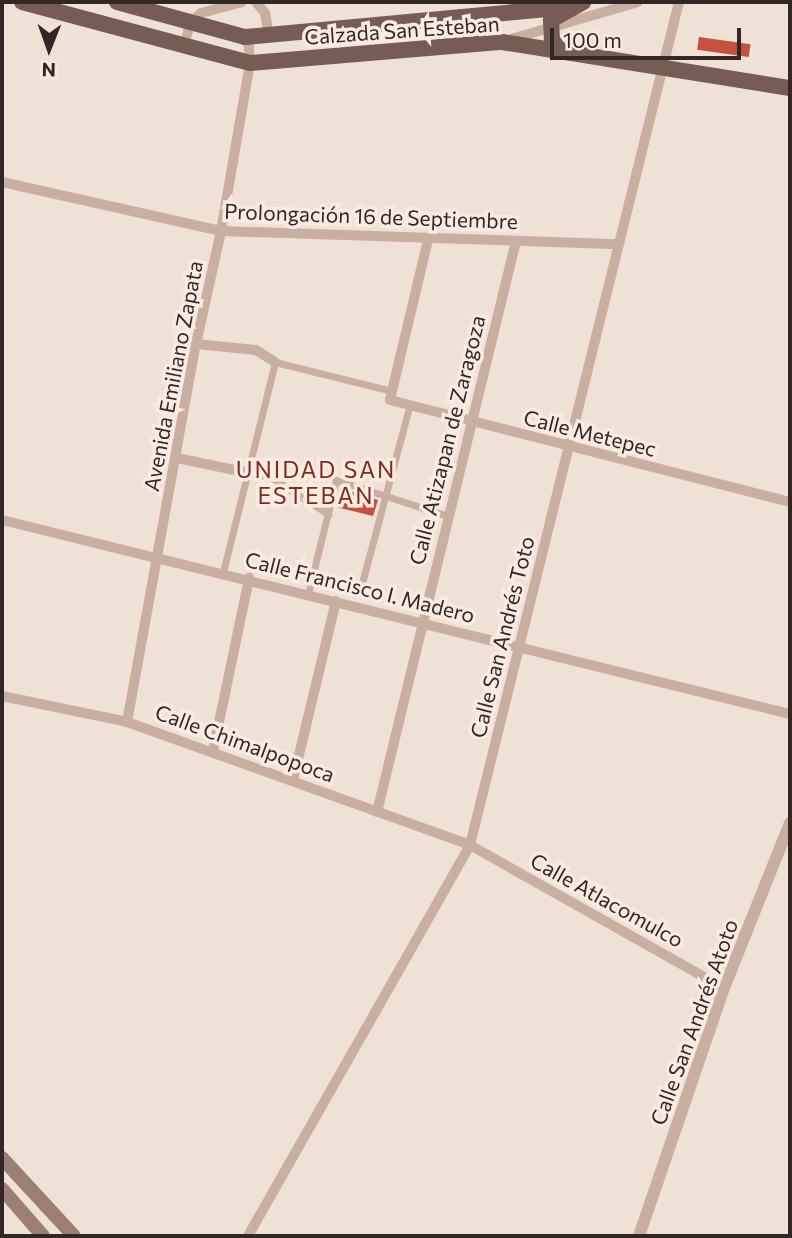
<!DOCTYPE html>
<meta charset="utf-8">
<style>
body{margin:0}
#map{position:relative;width:792px;height:1238px;overflow:hidden;background:#f0e1d6;font-family:Commissioner,sans-serif}
div>[style]{position:absolute}
.building>*{inset:0;background:#c6503e;transform-origin:0 0}
.pedestrian>*{height:7px;margin:-3.5px;padding:0 3.5px;transform-origin:3.5px;border-radius:3.5px;background:#c8afa2}
.minor>*{height:10px;margin:-5px;padding:0 5px;transform-origin:5px;border-radius:5px;background:#c8afa2}
.tertiary>*{height:12px;margin:-6px;padding:0 6px;transform-origin:6px;border-radius:6px;background:#c8afa2}
.secondary>*{height:14px;margin:-7px;padding:0 7px;transform-origin:7px;border-radius:7px;background:#9b7e74}
.primary>*{height:16px;margin:-8px;padding:0 8px;transform-origin:8px;border-radius:8px;background:#755c55}
span{translate:-50% -50%;white-space:nowrap;text-align:center;line-height:1.15;-webkit-text-stroke:7px #f8ebe2;paint-order:stroke}
.street-label{font-size:21px;color:#322724}
.neighbourhood-label{font-size:23px;color:#812b1e;letter-spacing:2px}
.frame{position:absolute;inset:0;border:4px solid #322724;pointer-events:none}
.north{position:absolute;left:14px;top:14px;width:70px;height:70px;-webkit-text-stroke:5px #f8ebe2;paint-order:stroke;rotate:181deg;font-size:19px;font-weight:700;line-height:28px;text-align:center;color:#322724}
.north::after{content:'';display:block;margin:auto;width:24px;height:32px;background:#322724;clip-path:polygon(50% 0,100% 100%,50% 72%,0 100%)}
.scale{position:absolute;left:550px;top:28px;width:191px;height:32px;box-sizing:border-box;border:4px solid #322724;border-top:0;padding-left:9px;font-size:21px;line-height:24px;white-space:nowrap;color:#322724;-webkit-text-stroke:5px #f8ebe2;paint-order:stroke}
</style>
<div id="map">
<div class="building">
<div style="left:699px;top:37px;width:52px;height:13px;rotate:8deg"></div>
<div style="clip-path:polygon(340px 488px,378px 500px,373px 516px,336px 507px)"></div>
</div>
<div class="pedestrian">
<div style="left:249px;top:473px;width:24px;rotate:12deg"></div>
<div style="left:272px;top:478px;width:67px;rotate:32.7deg"></div>
<div style="left:223px;top:572px;width:216px;rotate:-76.1deg"></div>
<div style="left:275px;top:362px;width:121px;rotate:13.9deg"></div>
<div style="left:362px;top:583px;width:182px;rotate:-75deg"></div>
<div style="left:308px;top:594px;width:117px;rotate:-76.2deg"></div>
<div style="left:336px;top:480px;width:118px;rotate:17.8deg"></div>
</div>
<div class="minor">
<div style="left:256px;top:2px;width:14px;rotate:51deg"></div>
<div style="left:265px;top:13px;width:22px;rotate:80deg"></div>
<div style="left:508px;top:40px;width:135px;rotate:-16.3deg"></div>
<div style="left:184px;top:46px;width:24px;rotate:-75deg"></div>
<div style="left:190px;top:23px;width:15px;rotate:-42deg"></div>
<div style="left:201px;top:13px;width:42px;rotate:-15deg"></div>
<div style="left:2px;top:182px;width:224px;rotate:12.6deg"></div>
<div style="left:221px;top:231px;width:398px;rotate:1.9deg"></div>
<div style="left:428px;top:240px;width:164px;rotate:103.4deg"></div>
<div style="left:390px;top:400px;width:413px;rotate:14.3deg"></div>
<div style="left:196px;top:344px;width:60px;rotate:5.7deg"></div>
<div style="left:256px;top:350px;width:22px;rotate:32deg"></div>
<div style="left:177px;top:458px;width:74px;rotate:11.8deg"></div>
<div style="left:2px;top:520px;width:812px;rotate:13.83deg"></div>
<div style="left:2px;top:696px;width:128px;rotate:11.7deg"></div>
<div style="left:127px;top:722px;width:364px;rotate:19.7deg"></div>
<div style="left:470px;top:845px;width:291px;rotate:29.4deg"></div>
<div style="left:127px;top:722px;width:384px;rotate:-79.7deg"></div>
<div style="left:196px;top:344px;width:116px;rotate:-77.5deg"></div>
<div style="left:221px;top:231px;width:170px;rotate:-80.2deg"></div>
<div style="left:250px;top:63px;width:26px;rotate:-94deg"></div>
<div style="left:213px;top:751px;width:177px;rotate:-78.2deg"></div>
<div style="left:293px;top:780px;width:184px;rotate:-76.5deg"></div>
<div style="left:377px;top:812px;width:588px;rotate:-76.32deg"></div>
<div style="left:248px;top:1236px;width:450px;rotate:-60.4deg"></div>
<div style="left:470px;top:845px;width:869px;rotate:-76.08deg"></div>
</div>
<div class="tertiary">
<div style="left:639px;top:1236px;width:262px;rotate:-71.1deg"></div>
<div style="left:724px;top:988px;width:178px;rotate:-68.2deg"></div>
</div>
<div class="secondary">
<div style="left:2px;top:1158px;width:106px;rotate:47.3deg"></div>
<div style="left:2px;top:1189px;width:62px;rotate:48.9deg"></div>
</div>
<div class="primary">
<div style="left:22px;top:2px;width:236px;rotate:15deg"></div>
<div style="left:250px;top:63px;width:253px;rotate:-4.8deg"></div>
<div style="left:502px;top:42px;width:292px;rotate:9.1deg"></div>
<div style="left:117px;top:2px;width:133px;rotate:15.3deg"></div>
<div style="left:245px;top:37px;width:326px;rotate:-5.3deg"></div>
<div style="left:560px;top:50px;width:13px;rotate:-129deg"></div>
<div style="left:552px;top:40px;width:20px;rotate:-93deg"></div>
<div style="left:551px;top:20px;width:37px;rotate:-29deg"></div>
</div>
<div class="street-label">
<span style="left:402px;top:30px;rotate:-4deg">Calzada San Esteban</span>
<span style="left:371px;top:216px;rotate:2deg">Prolongación 16 de Septiembre</span>
<span style="left:173px;top:376px;rotate:-79deg">Avenida Emiliano Zapata</span>
<span style="left:590px;top:433px;rotate:14deg">Calle Metepec</span>
<span style="left:447px;top:440px;rotate:-76deg">Calle Atizapan de Zaragoza</span>
<span style="left:360px;top:587px;rotate:14deg">Calle Francisco I. Madero</span>
<span style="left:502px;top:637px;rotate:-76deg">Calle San Andrés Toto</span>
<span style="left:245px;top:743px;rotate:20deg">Calle Chimalpopoca</span>
<span style="left:607px;top:900px;rotate:29deg">Calle Atlacomulco</span>
<span style="left:694px;top:1022px;rotate:-70deg">Calle San Andrés Atoto</span>
</div>
<div class="neighbourhood-label">
<span style="left:316px;top:482px">UNIDAD SAN<br>ESTEBAN</span>
</div>
<div class="frame"></div>
<div class="north">N</div>
<div class="scale">100 m</div>
</div>
